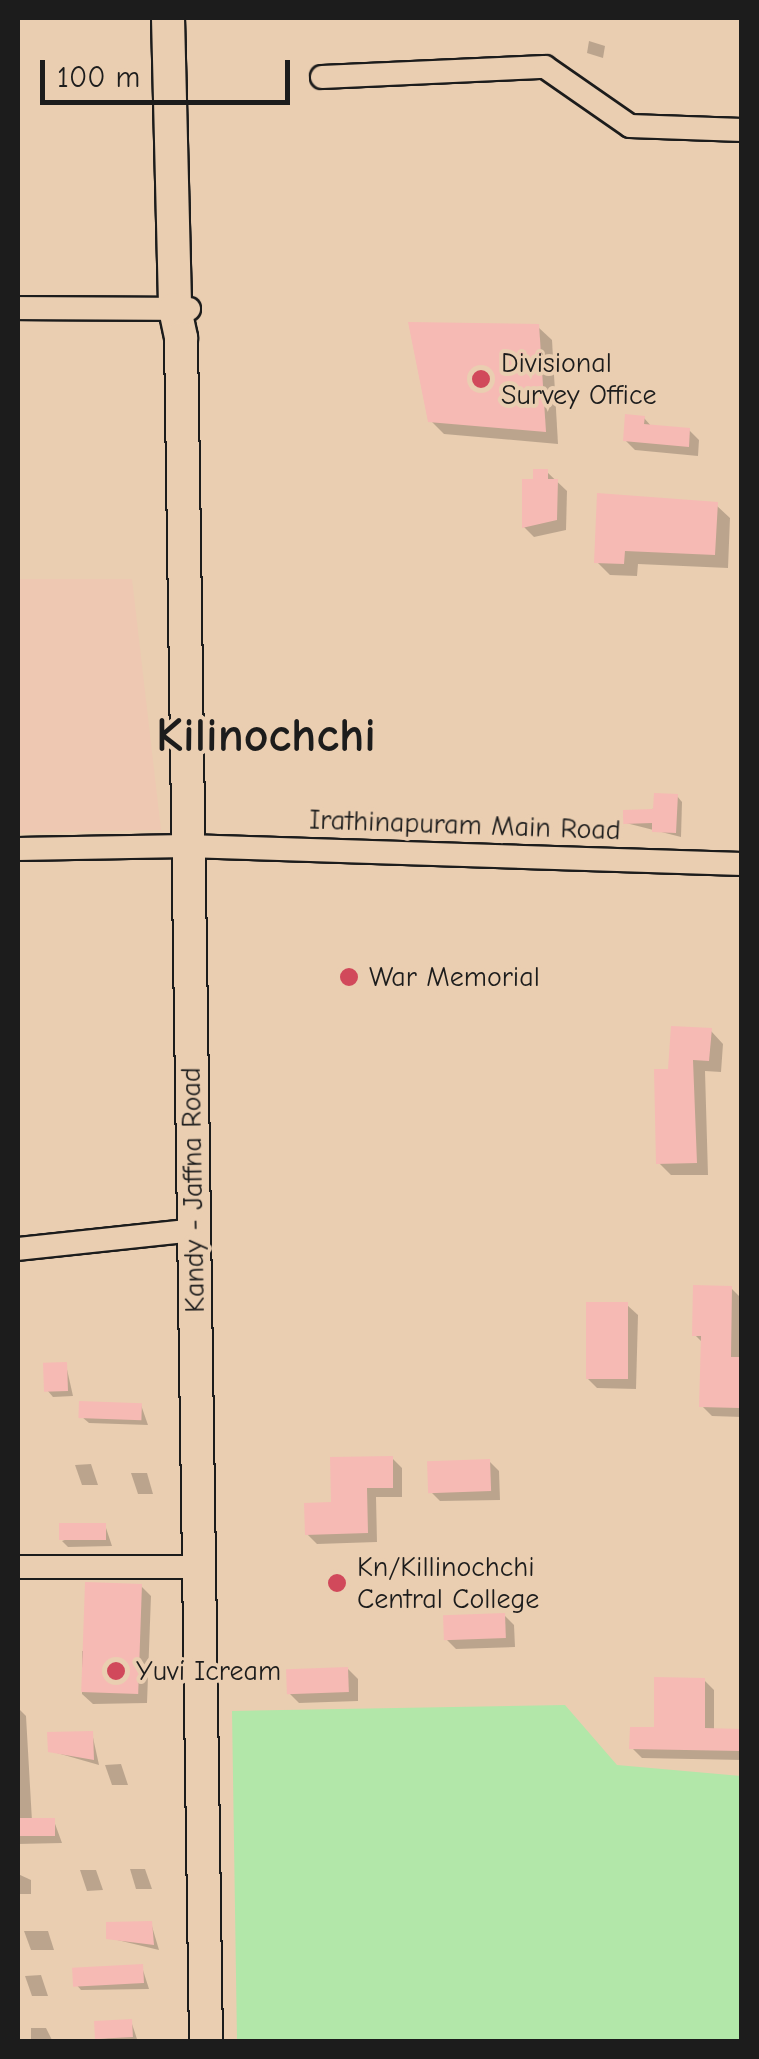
<!DOCTYPE html>
<style>
body{margin:0}
#map{position:relative;width:759px;height:2059px;overflow:hidden;background:#eaceb1;font-family:"Comic Neue",sans-serif}
div>[style]{position:absolute}
.built>*{inset:0;background:#eec8b2}
.green>*{inset:0;background:#b2e7a9}
.shadow>*{inset:0;background:#0003}
.building>*{inset:0;background:#f6bab4;transform-origin:0 0}
.roads{filter:drop-shadow(2px 0 #1c1c1c) drop-shadow(-2px 0 #1c1c1c) drop-shadow(0 2px #1c1c1c) drop-shadow(0 -2px #1c1c1c)}
.minor>*{height:22px;margin:-11px;padding:0 11px;transform-origin:11px;border-radius:11px;background:#eaceb1}
.highway>*{height:32px;margin:-16px;padding:0 16px;transform-origin:16px;border-radius:16px;background:#eaceb1}
.dots>*{width:28px;height:28px;translate:-50% -50%;box-sizing:border-box;border:5px solid #eaceb1;border-radius:50%}
span{translate:-50% -50%;white-space:nowrap;text-align:center;line-height:1.15;-webkit-text-stroke:8px #eaceb1;paint-order:stroke}
.poi-label{font-size:28px;color:#1c1c1c}
.left{translate:0 -50%;text-align:left}
.street-label{font-size:28px;color:#1c1c1c}
.town-label{font-size:48px;color:#1c1c1c;font-weight:700}
.frame{position:absolute;inset:0;border:20px solid #1c1c1c;pointer-events:none}
.scale{position:absolute;left:40px;top:60px;width:250px;height:45px;box-sizing:border-box;border:5px solid #1c1c1c;border-top:0;padding-left:12px;font-size:30px;line-height:35px;white-space:nowrap;color:#1c1c1c;-webkit-text-stroke:8px #eaceb1;paint-order:stroke}
</style>
<div id="map">
<div class="built">
<div style="clip-path:polygon(18px 579px,132px 579px,161px 830px,18px 833px)"></div>
</div>
<div class="green">
<div style="clip-path:polygon(565px 1705px,617px 1765px,741px 1776px,741px 2041px,237px 2041px,232px 1711px)"></div>
</div>
<div class="shadow">
<div style="clip-path:polygon(589px 41px,605px 46px,603px 58px,587px 53px)"></div>
<div style="clip-path:polygon(538px 327px,552px 340px,558px 444px,444px 434px,430px 420px)"></div>
<div style="clip-path:polygon(644px 418px,652px 427px,689px 430px,699px 440px,698px 456px,635px 450px,625px 440px)"></div>
<div style="clip-path:polygon(547px 472px,567px 491px,566px 530px,534px 537px,524px 527px,535px 481px)"></div>
<div style="clip-path:polygon(716px 505px,730px 518px,728px 568px,638px 564px,637px 576px,610px 575px,597px 562px)"></div>
<div style="clip-path:polygon(677px 796px,682px 802px,681px 837px,626px 823px)"></div>
<div style="clip-path:polygon(711px 1031px,723px 1044px,721px 1072px,705px 1071px,708px 1175px,671px 1175px,659px 1163px,670px 1072px)"></div>
<div style="clip-path:polygon(731px 1288px,741px 1298px,742px 1417px,712px 1416px,702px 1406px,703px 1343px,694px 1334px)"></div>
<div style="clip-path:polygon(627px 1305px,638px 1315px,636px 1389px,597px 1388px,587px 1378px)"></div>
<div style="clip-path:polygon(66px 1365px,73px 1396px,53px 1397px,47px 1390px)"></div>
<div style="clip-path:polygon(141px 1405px,148px 1425px,89px 1423px,82px 1417px)"></div>
<div style="clip-path:polygon(392px 1458px,402px 1468px,402px 1497px,376px 1497px,377px 1542px,317px 1544px,307px 1534px)"></div>
<div style="clip-path:polygon(489px 1461px,499px 1471px,500px 1500px,440px 1501px,430px 1491px)"></div>
<div style="clip-path:polygon(91px 1464px,98px 1485px,82px 1485px,75px 1465px)"></div>
<div style="clip-path:polygon(131px 1473px,147px 1473px,153px 1494px,138px 1494px)"></div>
<div style="clip-path:polygon(105px 1525px,112px 1546px,68px 1547px,62px 1541px)"></div>
<div style="clip-path:polygon(141px 1586px,151px 1596px,147px 1703px,93px 1704px,82px 1694px,82px 1651px,89px 1651px)"></div>
<div style="clip-path:polygon(504px 1615px,514px 1625px,515px 1647px,456px 1649px,446px 1639px)"></div>
<div style="clip-path:polygon(348px 1669px,358px 1679px,358px 1701px,299px 1703px,289px 1693px)"></div>
<div style="clip-path:polygon(704px 1680px,714px 1690px,714px 1731px,742px 1733px,742px 1760px,642px 1758px,632px 1748px)"></div>
<div style="clip-path:polygon(18px 1708px,26px 1716px,32px 1821px,54px 1821px,62px 1843px,18px 1844px)"></div>
<div style="clip-path:polygon(92px 1733px,99px 1765px,50px 1751px)"></div>
<div style="clip-path:polygon(121px 1764px,128px 1785px,112px 1785px,105px 1765px)"></div>
<div style="clip-path:polygon(130px 1869px,145px 1869px,152px 1889px,136px 1889px)"></div>
<div style="clip-path:polygon(80px 1870px,96px 1870px,103px 1890px,87px 1891px)"></div>
<div style="clip-path:polygon(18px 1874px,31px 1880px,31px 1894px,18px 1894px)"></div>
<div style="clip-path:polygon(151px 1923px,159px 1950px,109px 1938px)"></div>
<div style="clip-path:polygon(24px 1931px,48px 1931px,54px 1950px,31px 1950px)"></div>
<div style="clip-path:polygon(142px 1967px,149px 1989px,81px 1990px,75px 1983px)"></div>
<div style="clip-path:polygon(41px 1975px,48px 1996px,32px 1996px,25px 1976px)"></div>
<div style="clip-path:polygon(131px 2021px,138px 2042px,98px 2038px)"></div>
<div style="clip-path:polygon(31px 2028px,46px 2028px,53px 2042px,31px 2042px)"></div>
</div>
<div class="building">
<div style="clip-path:polygon(408px 322px,539px 324px,546px 432px,428px 422px)"></div>
<div style="clip-path:polygon(625px 414px,645px 416px,644px 424px,690px 428px,689px 447px,623px 441px)"></div>
<div style="clip-path:polygon(533px 469px,548px 469px,548px 479px,558px 479px,557px 520px,522px 528px,522px 479px,533px 479px)"></div>
<div style="clip-path:polygon(597px 493px,718px 502px,715px 555px,625px 551px,624px 564px,594px 563px)"></div>
<div style="clip-path:polygon(654px 793px,678px 794px,676px 833px,652px 832px,652px 823px,623px 824px,623px 810px,653px 809px)"></div>
<div style="clip-path:polygon(671px 1026px,712px 1028px,709px 1061px,693px 1060px,697px 1163px,656px 1164px,654px 1069px,668px 1069px)"></div>
<div style="clip-path:polygon(693px 1285px,732px 1286px,731px 1357px,740px 1357px,739px 1408px,699px 1407px,701px 1336px,692px 1336px)"></div>
<div style="left:586px;top:1302px;width:42px;height:77px"></div>
<div style="left:67px;top:1362px;width:29px;height:24px;rotate:88deg"></div>
<div style="left:79px;top:1401px;width:63px;height:17px;rotate:2deg"></div>
<div style="clip-path:polygon(393px 1456px,393px 1488px,367px 1488px,368px 1533px,305px 1535px,304px 1503px,331px 1502px,330px 1457px)"></div>
<div style="left:490px;top:1459px;width:32px;height:63px;rotate:88deg"></div>
<div style="left:106px;top:1523px;width:17px;height:47px;rotate:90deg"></div>
<div style="left:142px;top:1584px;width:110px;height:57px;rotate:92deg"></div>
<div style="left:505px;top:1613px;width:25px;height:62px;rotate:88deg"></div>
<div style="left:348px;top:1667px;width:25px;height:62px;rotate:88deg"></div>
<div style="clip-path:polygon(654px 1677px,705px 1678px,705px 1728px,741px 1729px,741px 1751px,629px 1749px,630px 1727px,654px 1727px)"></div>
<div style="clip-path:polygon(93px 1731px,94px 1760px,48px 1752px,47px 1732px)"></div>
<div style="left:55px;top:1818px;width:18px;height:37px;rotate:90deg"></div>
<div style="clip-path:polygon(152px 1921px,154px 1945px,106px 1939px,106px 1922px)"></div>
<div style="left:143px;top:1964px;width:19px;height:71px;rotate:87deg"></div>
<div style="left:132px;top:2019px;width:18px;height:38px;rotate:87deg"></div>
</div>
<div class="roads">
<div class="minor">
<div style="left:322px;top:77px;width:223px;rotate:-2.6deg"></div>
<div style="left:545px;top:67px;width:103px;rotate:34.8deg"></div>
<div style="left:630px;top:126px;width:112px;rotate:2deg"></div>
<div style="left:18px;top:308px;width:171px;rotate:0.3deg"></div>
<div style="left:18px;top:849px;width:169px;rotate:-1deg"></div>
<div style="left:187px;top:846px;width:555px;rotate:1.86deg"></div>
<div style="left:18px;top:1249px;width:178px;rotate:-6.1deg"></div>
<div style="left:18px;top:1567px;width:179px"></div>
</div>
<div class="highway">
<div style="left:168px;top:18px;width:291px;rotate:88.6deg"></div>
<div style="left:175px;top:309px;width:30px;rotate:78deg"></div>
<div style="left:181px;top:338px;width:1704px;rotate:89.16deg"></div>
</div>
</div>
<div class="dots">
<div style="left:481px;top:379px;background:#d1495b"></div>
<div style="left:349px;top:977px;background:#d1495b"></div>
<div style="left:337px;top:1583px;background:#d1495b"></div>
<div style="left:116px;top:1671px;background:#d1495b"></div>
</div>
<div class="poi-label">
<span class="left" style="left:501px;top:379px">Divisional<br>Survey Office</span>
<span class="left" style="left:369px;top:977px">War Memorial</span>
<span class="left" style="left:357px;top:1583px">Kn/Killinochchi<br>Central College</span>
<span class="left" style="left:136px;top:1671px">Yuvi Icream</span>
</div>
<div class="street-label">
<span style="left:465px;top:825px;rotate:2deg">Irathinapuram Main Road</span>
<span style="left:193px;top:1190px;rotate:-91deg">Kandy - Jaffna Road</span>
</div>
<div class="town-label">
<span style="left:266px;top:736px">Kilinochchi</span>
</div>
<div class="frame"></div>
<div class="scale">100 m</div>
</div>
